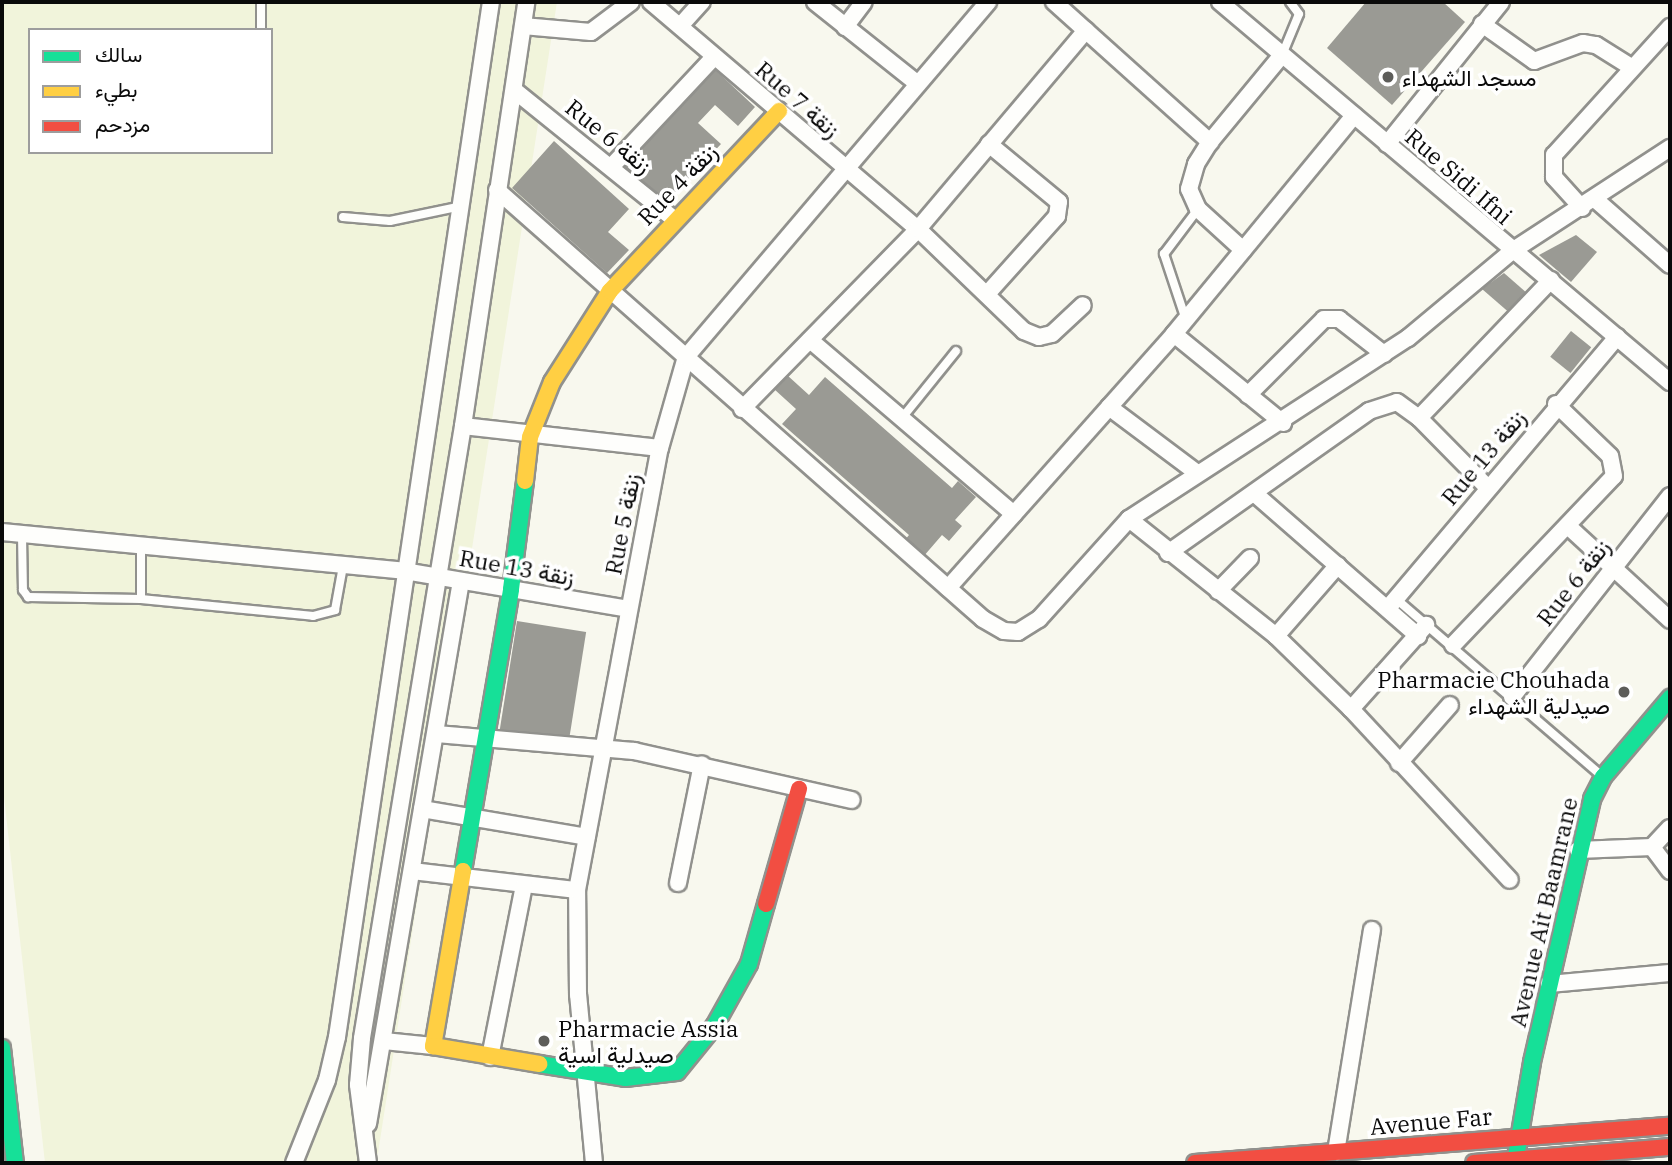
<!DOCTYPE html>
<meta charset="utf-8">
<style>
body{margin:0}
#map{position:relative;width:1672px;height:1165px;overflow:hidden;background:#f8f8ee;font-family:"IBM Plex Serif",Vazirmatn,serif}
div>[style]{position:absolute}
.farmland>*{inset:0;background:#f1f4db}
.building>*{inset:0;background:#9a9a94;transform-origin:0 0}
.roads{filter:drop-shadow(2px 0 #91918d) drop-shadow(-2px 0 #91918d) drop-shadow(0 2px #91918d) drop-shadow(0 -2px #91918d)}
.lane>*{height:8px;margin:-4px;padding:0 4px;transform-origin:4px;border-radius:4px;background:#fefefc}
.street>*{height:16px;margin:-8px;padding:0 8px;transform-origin:8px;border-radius:8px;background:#fefefc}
.fast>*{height:16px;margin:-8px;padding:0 8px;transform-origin:8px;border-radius:8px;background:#16e098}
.slow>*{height:16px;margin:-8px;padding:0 8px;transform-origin:8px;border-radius:8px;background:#ffcf43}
.jam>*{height:16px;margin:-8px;padding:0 8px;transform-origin:8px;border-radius:8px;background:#f24e42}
.dots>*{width:19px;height:19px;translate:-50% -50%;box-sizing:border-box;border:4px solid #fff;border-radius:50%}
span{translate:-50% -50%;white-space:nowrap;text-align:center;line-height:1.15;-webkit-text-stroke:7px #fff;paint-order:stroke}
.poi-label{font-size:23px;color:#0a0a0a}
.left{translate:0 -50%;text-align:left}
.right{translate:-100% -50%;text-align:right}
.street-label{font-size:23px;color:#0a0a0a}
.frame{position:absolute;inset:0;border:4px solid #0a0a0a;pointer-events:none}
.legend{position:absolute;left:28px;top:28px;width:245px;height:126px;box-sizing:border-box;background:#fff;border:2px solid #9d9d9d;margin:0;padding:9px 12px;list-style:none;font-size:21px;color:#0a0a0a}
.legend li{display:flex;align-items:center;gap:14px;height:35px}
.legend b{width:35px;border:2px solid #9d9d9d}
</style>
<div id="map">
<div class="farmland">
<div style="clip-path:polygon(evenodd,2px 2px,557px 2px,378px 1153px,369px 1163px,45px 1163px,2px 779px,2px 2px,30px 30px,271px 30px,271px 152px,30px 152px,30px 30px)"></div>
</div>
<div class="building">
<div style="clip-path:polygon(1366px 2px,1443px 2px,1465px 22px,1392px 105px,1327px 48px)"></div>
<div style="clip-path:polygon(709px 64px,755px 107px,738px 126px,715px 105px,698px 123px,721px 144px,664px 205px,618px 162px)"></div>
<div style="clip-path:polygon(554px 141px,629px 209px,608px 232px,629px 250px,607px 273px,512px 188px)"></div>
<div style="clip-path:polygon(1576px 235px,1597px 252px,1571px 282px,1539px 255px)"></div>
<div style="clip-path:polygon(1504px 273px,1529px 295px,1512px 315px,1482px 289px)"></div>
<div style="left:1571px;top:331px;width:26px;height:33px;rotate:39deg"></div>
<div style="clip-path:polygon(787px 375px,809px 395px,825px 377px,952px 488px,958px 481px,976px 497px,955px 520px,962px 526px,949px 541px,942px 535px,923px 557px,904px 541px,909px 535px,782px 424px,796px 409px,774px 389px)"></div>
<div style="left:517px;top:621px;width:70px;height:115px;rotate:9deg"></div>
</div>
<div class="roads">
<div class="lane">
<div style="left:261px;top:2px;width:28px;rotate:90deg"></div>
<div style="left:1282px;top:55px;width:44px;rotate:-67.5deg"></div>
<div style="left:1299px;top:14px;width:15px;rotate:-127deg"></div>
<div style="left:343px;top:217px;width:47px;rotate:4.9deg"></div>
<div style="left:390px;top:221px;width:74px;rotate:-11.8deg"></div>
<div style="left:1186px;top:320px;width:70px;rotate:-108.4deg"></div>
<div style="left:1164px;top:254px;width:56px;rotate:-52.9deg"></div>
<div style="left:902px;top:418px;width:86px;rotate:-51.1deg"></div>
<div style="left:22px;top:535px;width:55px;rotate:89deg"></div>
<div style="left:23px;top:590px;width:9px;rotate:54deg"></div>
<div style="left:28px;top:597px;width:113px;rotate:1deg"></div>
<div style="left:141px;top:547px;width:52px;rotate:90deg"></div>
<div style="left:141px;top:599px;width:173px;rotate:5.6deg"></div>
<div style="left:313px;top:616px;width:23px;rotate:-15deg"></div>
<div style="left:335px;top:610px;width:45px;rotate:-79.7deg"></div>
<div style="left:1395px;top:598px;width:273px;rotate:40.7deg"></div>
</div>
<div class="street">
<div style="left:651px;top:2px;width:350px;rotate:40.4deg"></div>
<div style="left:918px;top:229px;width:147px;rotate:43.9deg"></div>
<div style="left:1024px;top:331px;width:16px;rotate:22deg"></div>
<div style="left:1039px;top:337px;width:13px;rotate:-13deg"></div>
<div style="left:1052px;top:334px;width:42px;rotate:-43.1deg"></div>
<div style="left:815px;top:2px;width:130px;rotate:38.5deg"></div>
<div style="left:1054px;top:2px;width:210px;rotate:41.9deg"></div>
<div style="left:1220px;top:2px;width:589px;rotate:40.18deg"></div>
<div style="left:1482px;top:24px;width:64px;rotate:35.4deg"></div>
<div style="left:1534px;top:61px;width:52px;rotate:-20.2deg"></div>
<div style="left:1583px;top:43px;width:13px;rotate:9deg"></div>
<div style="left:1596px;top:45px;width:41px;rotate:32.2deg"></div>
<div style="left:681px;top:25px;width:31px;rotate:-48deg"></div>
<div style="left:523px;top:26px;width:68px;rotate:5deg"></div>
<div style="left:591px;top:32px;width:50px;rotate:-36.9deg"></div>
<div style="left:845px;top:27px;width:31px;rotate:-53deg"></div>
<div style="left:514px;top:90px;width:206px;rotate:38.9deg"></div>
<div style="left:1387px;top:144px;width:182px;rotate:-51.2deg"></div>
<div style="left:612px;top:166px;width:149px;rotate:-46.9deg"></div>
<div style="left:497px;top:190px;width:648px;rotate:41.44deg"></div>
<div style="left:983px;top:619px;width:24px;rotate:30deg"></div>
<div style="left:1004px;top:631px;width:14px;rotate:4deg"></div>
<div style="left:1018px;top:632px;width:25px;rotate:-32deg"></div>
<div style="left:1039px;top:619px;width:135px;rotate:-48deg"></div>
<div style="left:1129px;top:519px;width:333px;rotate:-33deg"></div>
<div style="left:1408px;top:338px;width:136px;rotate:-39.9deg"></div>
<div style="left:1512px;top:251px;width:189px;rotate:-33.1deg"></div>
<div style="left:1596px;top:200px;width:98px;rotate:41.3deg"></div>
<div style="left:1582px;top:208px;width:42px;rotate:-132.1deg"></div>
<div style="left:1554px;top:177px;width:22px;rotate:-90deg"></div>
<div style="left:1554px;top:155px;width:173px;rotate:-47.8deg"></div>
<div style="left:1243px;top:250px;width:61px;rotate:-137.7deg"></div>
<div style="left:1198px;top:209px;width:22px;rotate:-114deg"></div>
<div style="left:1189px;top:189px;width:26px;rotate:-74deg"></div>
<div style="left:1196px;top:164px;width:26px;rotate:-58deg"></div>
<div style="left:1210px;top:142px;width:113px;rotate:-50.4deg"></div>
<div style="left:987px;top:294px;width:105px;rotate:-48.1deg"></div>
<div style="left:1057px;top:216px;width:14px;rotate:-82deg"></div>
<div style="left:1059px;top:202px;width:91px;rotate:-140.4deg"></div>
<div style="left:1174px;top:334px;width:141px;rotate:39.2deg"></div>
<div style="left:810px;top:340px;width:268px;rotate:40.5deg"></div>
<div style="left:1248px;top:395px;width:107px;rotate:-45deg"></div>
<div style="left:1324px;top:319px;width:15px"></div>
<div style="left:1339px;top:319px;width:57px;rotate:37.9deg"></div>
<div style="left:1109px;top:407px;width:109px;rotate:36.8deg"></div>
<div style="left:742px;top:409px;width:252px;rotate:-45.6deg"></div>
<div style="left:918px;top:229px;width:260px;rotate:-49.8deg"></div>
<div style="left:1419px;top:418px;width:97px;rotate:45.4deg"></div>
<div style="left:463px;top:426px;width:198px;rotate:6.4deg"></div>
<div style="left:1254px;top:493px;width:218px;rotate:41.1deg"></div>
<div style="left:1129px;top:519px;width:188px;rotate:38.5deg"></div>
<div style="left:1276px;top:636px;width:105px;rotate:44.2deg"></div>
<div style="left:1351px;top:709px;width:233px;rotate:47.1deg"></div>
<div style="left:1569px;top:527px;width:137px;rotate:42.6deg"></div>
<div style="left:2px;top:532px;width:404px;rotate:5.5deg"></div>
<div style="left:404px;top:571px;width:227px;rotate:9.6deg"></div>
<div style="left:1168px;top:553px;width:246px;rotate:-35.2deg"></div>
<div style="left:1369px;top:411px;width:29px;rotate:-18deg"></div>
<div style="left:1397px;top:402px;width:27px;rotate:36deg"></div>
<div style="left:1419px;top:418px;width:191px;rotate:-46.3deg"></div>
<div style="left:948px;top:588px;width:340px;rotate:-48.3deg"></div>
<div style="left:1174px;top:334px;width:283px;rotate:-50.5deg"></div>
<div style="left:1218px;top:591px;width:46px;rotate:-45.9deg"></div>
<div style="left:1388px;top:608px;width:355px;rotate:-49.8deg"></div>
<div style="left:1276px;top:636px;width:94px;rotate:-48.9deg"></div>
<div style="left:1453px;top:645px;width:233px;rotate:-46.4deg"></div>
<div style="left:1614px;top:476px;width:20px;rotate:-101deg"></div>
<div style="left:1610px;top:456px;width:75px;rotate:-136.1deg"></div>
<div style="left:1512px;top:697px;width:256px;rotate:-51.8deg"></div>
<div style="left:1351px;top:709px;width:113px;rotate:-48.2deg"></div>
<div style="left:436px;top:734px;width:199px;rotate:4.9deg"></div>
<div style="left:634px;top:751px;width:223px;rotate:12.7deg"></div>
<div style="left:1399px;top:763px;width:77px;rotate:-48.7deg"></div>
<div style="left:422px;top:809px;width:167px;rotate:9.6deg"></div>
<div style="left:1652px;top:847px;width:26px;rotate:-47deg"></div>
<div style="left:1578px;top:850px;width:74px;rotate:-2.3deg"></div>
<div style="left:1652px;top:847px;width:30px;rotate:53deg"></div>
<div style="left:412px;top:871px;width:166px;rotate:6.6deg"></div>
<div style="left:678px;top:883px;width:121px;rotate:-78.6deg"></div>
<div style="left:1549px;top:984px;width:121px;rotate:-5.2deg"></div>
<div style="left:384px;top:1041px;width:49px;rotate:5.8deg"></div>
<div style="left:490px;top:1057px;width:174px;rotate:-78.8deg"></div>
<div style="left:368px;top:1124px;width:551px;rotate:-80.28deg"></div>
<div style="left:1336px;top:1152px;width:225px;rotate:-80.8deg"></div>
<div style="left:294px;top:1163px;width:89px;rotate:-68.3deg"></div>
<div style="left:327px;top:1080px;width:44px;rotate:-76.9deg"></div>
<div style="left:337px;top:1037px;width:1046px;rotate:-81.54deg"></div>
<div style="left:368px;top:1163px;width:79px;rotate:-97.3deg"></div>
<div style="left:358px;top:1085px;width:47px;rotate:-85.1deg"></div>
<div style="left:362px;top:1038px;width:620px;rotate:-80.63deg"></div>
<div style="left:463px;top:426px;width:429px;rotate:-81.5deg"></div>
<div style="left:594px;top:1163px;width:169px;rotate:-95.4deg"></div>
<div style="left:578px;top:995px;width:105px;rotate:-90.5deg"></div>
<div style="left:577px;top:890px;width:450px;rotate:-79.4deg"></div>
<div style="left:660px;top:448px;width:95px;rotate:-74.1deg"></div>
<div style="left:686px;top:357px;width:466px;rotate:-49.6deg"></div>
</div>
<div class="fast">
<div style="left:463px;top:871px;width:286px;rotate:-80.3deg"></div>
<div style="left:511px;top:589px;width:109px;rotate:-82.6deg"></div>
<div style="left:2px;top:1048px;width:116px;rotate:83.6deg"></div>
<div style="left:539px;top:1064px;width:87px;rotate:9.2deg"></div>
<div style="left:625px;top:1078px;width:52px;rotate:-6.6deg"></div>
<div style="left:677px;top:1072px;width:60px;rotate:-51deg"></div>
<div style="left:715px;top:1025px;width:70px;rotate:-60.9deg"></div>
<div style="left:749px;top:964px;width:62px;rotate:-74.2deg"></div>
<div style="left:1516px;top:1157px;width:96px;rotate:-80.4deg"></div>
<div style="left:1532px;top:1062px;width:270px;rotate:-77.1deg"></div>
<div style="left:1592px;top:799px;width:25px;rotate:-63deg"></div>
<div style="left:1603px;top:777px;width:104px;rotate:-49.7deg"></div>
</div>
<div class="slow">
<div style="left:525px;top:481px;width:44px;rotate:-83.5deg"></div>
<div style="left:530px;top:437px;width:59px;rotate:-68.2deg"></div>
<div style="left:552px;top:382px;width:108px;rotate:-57.5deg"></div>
<div style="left:610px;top:291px;width:247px;rotate:-46.8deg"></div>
<div style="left:463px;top:871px;width:178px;rotate:99.7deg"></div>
<div style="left:433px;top:1046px;width:108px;rotate:9.6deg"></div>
</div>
<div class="jam">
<div style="left:766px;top:904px;width:120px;rotate:-74deg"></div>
<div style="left:1195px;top:1163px;width:476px;rotate:-4.5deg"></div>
<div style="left:1474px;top:1163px;width:197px;rotate:-4.7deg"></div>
</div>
</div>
<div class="dots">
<div style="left:1388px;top:77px;background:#5d5d5a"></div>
<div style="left:1624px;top:692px;background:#5d5d5a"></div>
<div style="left:544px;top:1041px;background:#5d5d5a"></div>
</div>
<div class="poi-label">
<span class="left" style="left:1402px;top:77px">مسجد الشهداء</span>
<span class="right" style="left:1610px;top:692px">Pharmacie Chouhada<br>صيدلية الشهداء</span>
<span class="left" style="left:558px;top:1041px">Pharmacie Assia<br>صيدلية اسية</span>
</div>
<div class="street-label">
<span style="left:798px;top:99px;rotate:41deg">Rue 7 زنقة</span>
<span style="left:609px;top:136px;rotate:39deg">Rue 6 زنقة</span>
<span style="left:1459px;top:176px;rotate:41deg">Rue Sidi Ifni</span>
<span style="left:677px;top:184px;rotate:-46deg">Rue 4 زنقة</span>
<span style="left:1483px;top:457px;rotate:-50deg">Rue 13 زنقة</span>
<span style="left:622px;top:524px;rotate:-79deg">Rue 5 زنقة</span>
<span style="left:517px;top:567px;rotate:10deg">Rue 13 زنقة</span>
<span style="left:1573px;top:582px;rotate:-52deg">Rue 6 زنقة</span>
<span style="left:1543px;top:912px;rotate:-77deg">Avenue Ait Baamrane</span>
<span style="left:1431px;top:1121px;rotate:-5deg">Avenue Far</span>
</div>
<div class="frame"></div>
<ul class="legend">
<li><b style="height:9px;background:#16e098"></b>سالك</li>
<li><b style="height:9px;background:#ffcf43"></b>بطيء</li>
<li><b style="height:9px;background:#f24e42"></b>مزدحم</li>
</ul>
</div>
